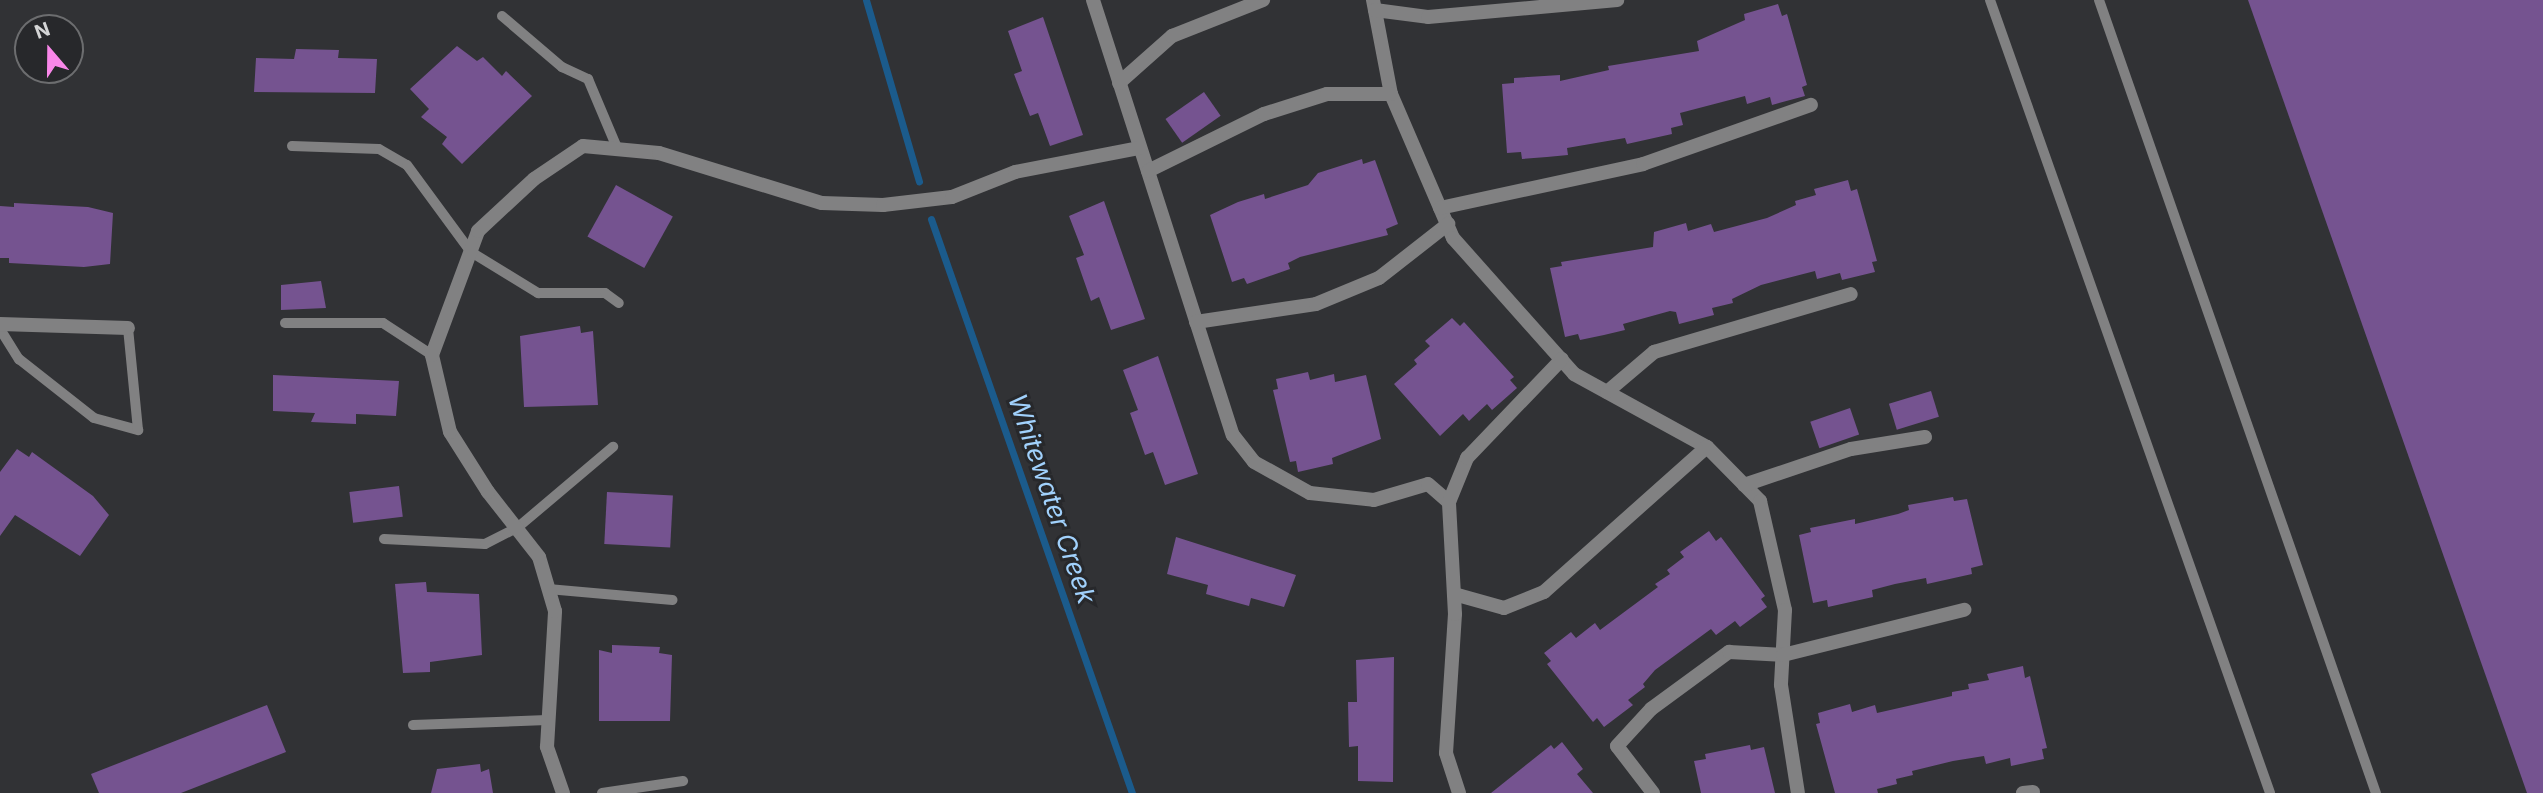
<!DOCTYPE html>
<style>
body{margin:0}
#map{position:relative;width:2543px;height:793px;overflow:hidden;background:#313235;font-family:Inter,sans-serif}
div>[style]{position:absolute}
.stream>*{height:7px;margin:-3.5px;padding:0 3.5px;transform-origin:3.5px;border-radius:3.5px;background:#1b5b8c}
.building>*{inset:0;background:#755390;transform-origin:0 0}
.lane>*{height:10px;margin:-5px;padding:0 5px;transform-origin:5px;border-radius:5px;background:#818182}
.street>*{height:14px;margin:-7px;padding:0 7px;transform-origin:7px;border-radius:7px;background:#818182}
span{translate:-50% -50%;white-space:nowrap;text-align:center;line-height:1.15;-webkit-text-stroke:6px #27282b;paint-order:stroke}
.water-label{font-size:26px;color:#a1d1fc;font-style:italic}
.north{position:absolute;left:14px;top:14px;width:70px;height:70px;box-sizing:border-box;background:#27282b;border:2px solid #6c6d6f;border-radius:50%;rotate:340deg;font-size:19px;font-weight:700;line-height:28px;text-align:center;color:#d4d5d6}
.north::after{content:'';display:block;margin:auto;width:24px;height:32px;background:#f987e9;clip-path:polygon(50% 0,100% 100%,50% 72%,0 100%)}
</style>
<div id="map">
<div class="stream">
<div style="left:866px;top:0;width:189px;rotate:73.7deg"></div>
<div style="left:931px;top:219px;width:608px;rotate:70.7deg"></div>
</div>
<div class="building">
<div style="clip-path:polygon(2248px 0,2543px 0,2543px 793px,2527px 793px)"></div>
<div style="clip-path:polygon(1778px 4px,1782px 16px,1787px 14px,1807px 85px,1802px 87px,1805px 96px,1772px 105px,1770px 97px,1747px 104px,1745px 96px,1680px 113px,1683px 125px,1671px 128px,1672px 134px,1627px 144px,1625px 138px,1567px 148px,1568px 155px,1547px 157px,1522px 159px,1521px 152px,1507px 153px,1502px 84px,1514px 83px,1514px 78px,1560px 75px,1560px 81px,1609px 70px,1608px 66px,1699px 51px,1697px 41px,1745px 20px,1744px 14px)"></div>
<div style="clip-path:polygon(1043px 17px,1083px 135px,1050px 146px,1038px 113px,1030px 116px,1020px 90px,1014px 74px,1022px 71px,1008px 31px)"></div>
<div style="clip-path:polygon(457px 46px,477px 61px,483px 57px,502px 76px,506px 71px,532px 96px,462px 164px,442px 144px,447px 137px,421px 117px,429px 109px,410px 89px)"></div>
<div style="clip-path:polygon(296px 49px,339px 50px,338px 58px,377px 59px,375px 93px,254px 92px,256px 58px,294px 59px)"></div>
<div style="left:1204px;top:92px;width:29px;height:47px;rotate:55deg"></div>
<div style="clip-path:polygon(1362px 159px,1363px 164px,1375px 160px,1398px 224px,1386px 229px,1388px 235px,1300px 257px,1288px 263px,1290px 269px,1247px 284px,1244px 278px,1232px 282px,1210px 215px,1238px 202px,1264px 194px,1265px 199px,1308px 185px,1318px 173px)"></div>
<div style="clip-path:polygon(1848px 180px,1851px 191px,1857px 189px,1877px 261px,1872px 262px,1875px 272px,1842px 280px,1840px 273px,1817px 279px,1815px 271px,1761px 285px,1732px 299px,1733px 303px,1712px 308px,1714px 315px,1679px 324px,1676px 312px,1670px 311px,1623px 324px,1625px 330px,1604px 335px,1580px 340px,1578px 334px,1565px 337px,1550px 268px,1562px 266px,1561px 262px,1653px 247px,1654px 232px,1686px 223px,1688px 231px,1711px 224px,1714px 232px,1767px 218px,1796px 205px,1795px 201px,1816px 195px,1814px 189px)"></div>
<div style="left:616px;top:185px;width:65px;height:59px;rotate:29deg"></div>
<div style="clip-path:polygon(1104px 201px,1145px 319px,1111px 330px,1099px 297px,1091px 301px,1076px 258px,1084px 255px,1069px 216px)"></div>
<div style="clip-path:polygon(14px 203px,88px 207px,113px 213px,110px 264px,84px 267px,9px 263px,9px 258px,0 258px,0 206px,14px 207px)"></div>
<div style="clip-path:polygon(321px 281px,326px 308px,281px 310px,281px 285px)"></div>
<div style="clip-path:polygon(1452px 318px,1460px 326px,1464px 322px,1514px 377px,1510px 380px,1517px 388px,1492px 410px,1487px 404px,1469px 421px,1463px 414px,1440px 436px,1394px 384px,1417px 364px,1414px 360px,1430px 346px,1425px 341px)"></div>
<div style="clip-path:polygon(580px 326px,581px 333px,593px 331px,598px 405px,524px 407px,520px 336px)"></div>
<div style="clip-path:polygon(1158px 356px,1198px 474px,1165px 485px,1153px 452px,1145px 455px,1130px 413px,1138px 410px,1123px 370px)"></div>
<div style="clip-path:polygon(1308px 372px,1310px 380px,1334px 374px,1335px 382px,1366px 375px,1381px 439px,1332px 458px,1333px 464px,1298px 472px,1296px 461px,1290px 462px,1273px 390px,1278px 389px,1276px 379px)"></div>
<div style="clip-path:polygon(273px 375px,399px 381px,396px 416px,356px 414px,356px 424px,311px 422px,315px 413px,273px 411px)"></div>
<div style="left:1931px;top:391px;width:27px;height:44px;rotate:73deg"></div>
<div style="left:1850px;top:408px;width:28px;height:42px;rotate:71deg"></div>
<div style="clip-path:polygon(17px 449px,29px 457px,32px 452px,93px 496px,109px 515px,80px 556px,15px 515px,0 536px,0 472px)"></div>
<div style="left:399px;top:486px;width:31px;height:50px;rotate:83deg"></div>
<div style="left:607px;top:492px;width:66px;height:52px;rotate:3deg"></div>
<div style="clip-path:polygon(1953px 497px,1954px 501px,1967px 499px,1983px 565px,1971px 568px,1972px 574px,1927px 584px,1926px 578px,1895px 584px,1872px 590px,1873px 597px,1828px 607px,1827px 600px,1813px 603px,1799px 535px,1811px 532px,1810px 528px,1855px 519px,1855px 524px,1898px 514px,1909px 510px,1908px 505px)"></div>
<div style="clip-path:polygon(1709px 531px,1716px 541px,1721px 537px,1765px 596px,1761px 599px,1767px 607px,1740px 627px,1735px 621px,1716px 635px,1711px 629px,1655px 670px,1643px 684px,1645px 687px,1628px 700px,1633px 705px,1604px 727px,1597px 718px,1593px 722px,1547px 664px,1551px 661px,1544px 653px,1571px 632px,1576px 638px,1595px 623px,1600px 630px,1658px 587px,1655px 584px,1670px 574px,1667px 570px,1684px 557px,1680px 552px)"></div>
<div style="clip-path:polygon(1176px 537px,1296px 575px,1284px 607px,1251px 598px,1249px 606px,1227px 600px,1206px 594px,1208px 585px,1167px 574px)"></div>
<div style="clip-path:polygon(426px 582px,427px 592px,479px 594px,482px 655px,430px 662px,430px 672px,403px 673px,395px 584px)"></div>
<div style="clip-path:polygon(612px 645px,660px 647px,659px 653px,672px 655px,670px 721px,599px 721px,599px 650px,612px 653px)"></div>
<div style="clip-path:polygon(1394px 657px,1393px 782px,1358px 781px,1358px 746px,1349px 747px,1348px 702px,1357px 702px,1356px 660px)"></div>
<div style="clip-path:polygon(2023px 666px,2025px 678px,2030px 676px,2047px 748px,2042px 749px,2044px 759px,2011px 766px,2010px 758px,1986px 764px,1984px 756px,1953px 761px,1912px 771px,1913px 775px,1896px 779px,1897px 784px,1877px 789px,1878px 793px,1835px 793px,1816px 724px,1820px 723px,1818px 713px,1850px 704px,1852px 712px,1875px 705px,1877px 713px,1952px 696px,1952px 692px,1969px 689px,1968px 684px,1989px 680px,1987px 674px)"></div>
<div style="clip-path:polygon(267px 705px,286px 752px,181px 793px,99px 793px,91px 774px)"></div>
<div style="clip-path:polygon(1562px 742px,1583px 769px,1577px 774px,1593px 793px,1491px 793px,1551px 745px,1554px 749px)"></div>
<div style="clip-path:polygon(1750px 745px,1751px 750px,1764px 747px,1775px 793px,1701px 793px,1694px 761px,1706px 759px,1705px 754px)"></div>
<div style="clip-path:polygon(480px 764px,481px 772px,489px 769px,493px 793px,431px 793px,437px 769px)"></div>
</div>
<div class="lane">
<div style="left:1990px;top:0;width:841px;rotate:70.55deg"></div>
<div style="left:2099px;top:0;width:840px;rotate:70.75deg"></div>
<div style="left:502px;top:16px;width:79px;rotate:40.4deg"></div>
<div style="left:562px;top:67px;width:29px;rotate:25deg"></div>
<div style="left:588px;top:79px;width:77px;rotate:67.1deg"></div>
<div style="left:292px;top:146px;width:87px;rotate:2deg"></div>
<div style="left:379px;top:149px;width:32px;rotate:30deg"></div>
<div style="left:407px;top:165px;width:108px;rotate:53.7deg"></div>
<div style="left:471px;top:252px;width:79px;rotate:31.5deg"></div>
<div style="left:538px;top:293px;width:67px"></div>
<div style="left:605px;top:293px;width:17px;rotate:36deg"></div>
<div style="left:285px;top:323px;width:98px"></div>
<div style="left:383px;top:323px;width:59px;rotate:33.1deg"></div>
<div style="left:0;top:329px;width:36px;rotate:58deg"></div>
<div style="left:19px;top:359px;width:95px;rotate:38.2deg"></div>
<div style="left:94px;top:418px;width:46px;rotate:15.3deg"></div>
<div style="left:138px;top:430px;width:102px;rotate:-95.6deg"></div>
<div style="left:384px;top:539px;width:101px;rotate:2.8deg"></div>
<div style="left:485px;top:544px;width:36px;rotate:-27deg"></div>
<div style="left:517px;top:528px;width:126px;rotate:-40.2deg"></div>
<div style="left:548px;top:589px;width:125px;rotate:5deg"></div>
<div style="left:413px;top:725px;width:134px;rotate:-2.1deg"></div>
<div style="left:602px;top:793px;width:82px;rotate:-8.4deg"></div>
</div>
<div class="street">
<div style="left:1093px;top:0;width:457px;rotate:72.2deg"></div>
<div style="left:1233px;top:435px;width:34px;rotate:52deg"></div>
<div style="left:1254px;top:462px;width:64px;rotate:29deg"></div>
<div style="left:1310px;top:493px;width:64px;rotate:6.2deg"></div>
<div style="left:1374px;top:500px;width:56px;rotate:-16.5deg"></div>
<div style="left:1428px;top:484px;width:28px;rotate:41deg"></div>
<div style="left:1373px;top:0;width:96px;rotate:79.2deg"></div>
<div style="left:1391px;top:94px;width:157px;rotate:66.7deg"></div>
<div style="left:1453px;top:238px;width:182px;rotate:48.3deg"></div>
<div style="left:1574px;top:374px;width:152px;rotate:28.8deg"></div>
<div style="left:1707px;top:447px;width:76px;rotate:45.5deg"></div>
<div style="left:1760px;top:501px;width:112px;rotate:77.1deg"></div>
<div style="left:1785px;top:610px;width:75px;rotate:93.1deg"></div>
<div style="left:1781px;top:685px;width:109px;rotate:81.1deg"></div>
<div style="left:1375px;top:10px;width:53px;rotate:7.5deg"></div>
<div style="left:1428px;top:17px;width:190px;rotate:-5.1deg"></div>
<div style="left:1119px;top:83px;width:71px;rotate:-41.6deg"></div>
<div style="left:1172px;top:36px;width:98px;rotate:-21.6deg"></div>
<div style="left:1148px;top:171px;width:129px;rotate:-26.2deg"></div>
<div style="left:1264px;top:114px;width:66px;rotate:-17.6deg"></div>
<div style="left:1327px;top:94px;width:64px"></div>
<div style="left:1440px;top:208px;width:208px;rotate:-12.2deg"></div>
<div style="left:1643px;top:164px;width:178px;rotate:-19.4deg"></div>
<div style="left:1196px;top:322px;width:121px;rotate:-8.5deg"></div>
<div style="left:1316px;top:304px;width:68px;rotate:-22.4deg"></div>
<div style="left:1379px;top:278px;width:88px;rotate:-38deg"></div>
<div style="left:0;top:324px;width:128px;rotate:1.8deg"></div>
<div style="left:1607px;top:392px;width:62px;rotate:-40.4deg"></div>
<div style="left:1654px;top:352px;width:205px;rotate:-16.4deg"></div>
<div style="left:1744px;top:485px;width:113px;rotate:-18.6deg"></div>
<div style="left:1851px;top:449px;width:75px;rotate:-9.2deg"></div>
<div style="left:1454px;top:594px;width:52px;rotate:15.6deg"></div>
<div style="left:1504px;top:608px;width:43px;rotate:-21.8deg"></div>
<div style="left:1544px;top:592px;width:218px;rotate:-41.7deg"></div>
<div style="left:563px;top:793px;width:49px;rotate:-109.2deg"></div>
<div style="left:547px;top:747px;width:136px;rotate:-86.6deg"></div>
<div style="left:555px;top:611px;width:56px;rotate:-106.5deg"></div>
<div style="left:539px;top:557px;width:83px;rotate:-128.1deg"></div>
<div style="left:488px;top:492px;width:71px;rotate:-122.3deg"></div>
<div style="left:450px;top:432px;width:79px;rotate:-103.2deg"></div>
<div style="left:432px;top:355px;width:132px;rotate:-69.6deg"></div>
<div style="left:478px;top:231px;width:76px;rotate:-42.9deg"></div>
<div style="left:534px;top:179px;width:59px;rotate:-34deg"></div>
<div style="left:583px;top:146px;width:76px;rotate:5.3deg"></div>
<div style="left:659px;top:153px;width:170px;rotate:17.1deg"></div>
<div style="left:822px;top:203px;width:61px;rotate:1.9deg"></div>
<div style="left:883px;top:205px;width:69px;rotate:-6.6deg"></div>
<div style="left:952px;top:197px;width:68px;rotate:-21.6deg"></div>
<div style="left:1015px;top:172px;width:127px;rotate:-10.9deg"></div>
<div style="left:1459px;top:793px;width:42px;rotate:-108deg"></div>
<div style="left:1446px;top:753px;width:139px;rotate:-86.3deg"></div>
<div style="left:1455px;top:614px;width:112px;rotate:-93.1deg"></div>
<div style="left:1449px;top:502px;width:48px;rotate:-67.8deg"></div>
<div style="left:1467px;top:458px;width:137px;rotate:-46.2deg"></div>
<div style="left:1653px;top:793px;width:59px;rotate:-127.5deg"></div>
<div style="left:1617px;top:746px;width:50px;rotate:-47.4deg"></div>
<div style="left:1651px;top:709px;width:97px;rotate:-36.2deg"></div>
<div style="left:1729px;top:652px;width:54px;rotate:3.2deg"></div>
<div style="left:1783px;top:655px;width:187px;rotate:-14deg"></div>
<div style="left:2023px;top:793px;width:10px;rotate:-6deg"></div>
</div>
<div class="water-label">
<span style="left:1052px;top:499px;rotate:71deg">Whitewater Creek</span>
</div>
<div class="north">N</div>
</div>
